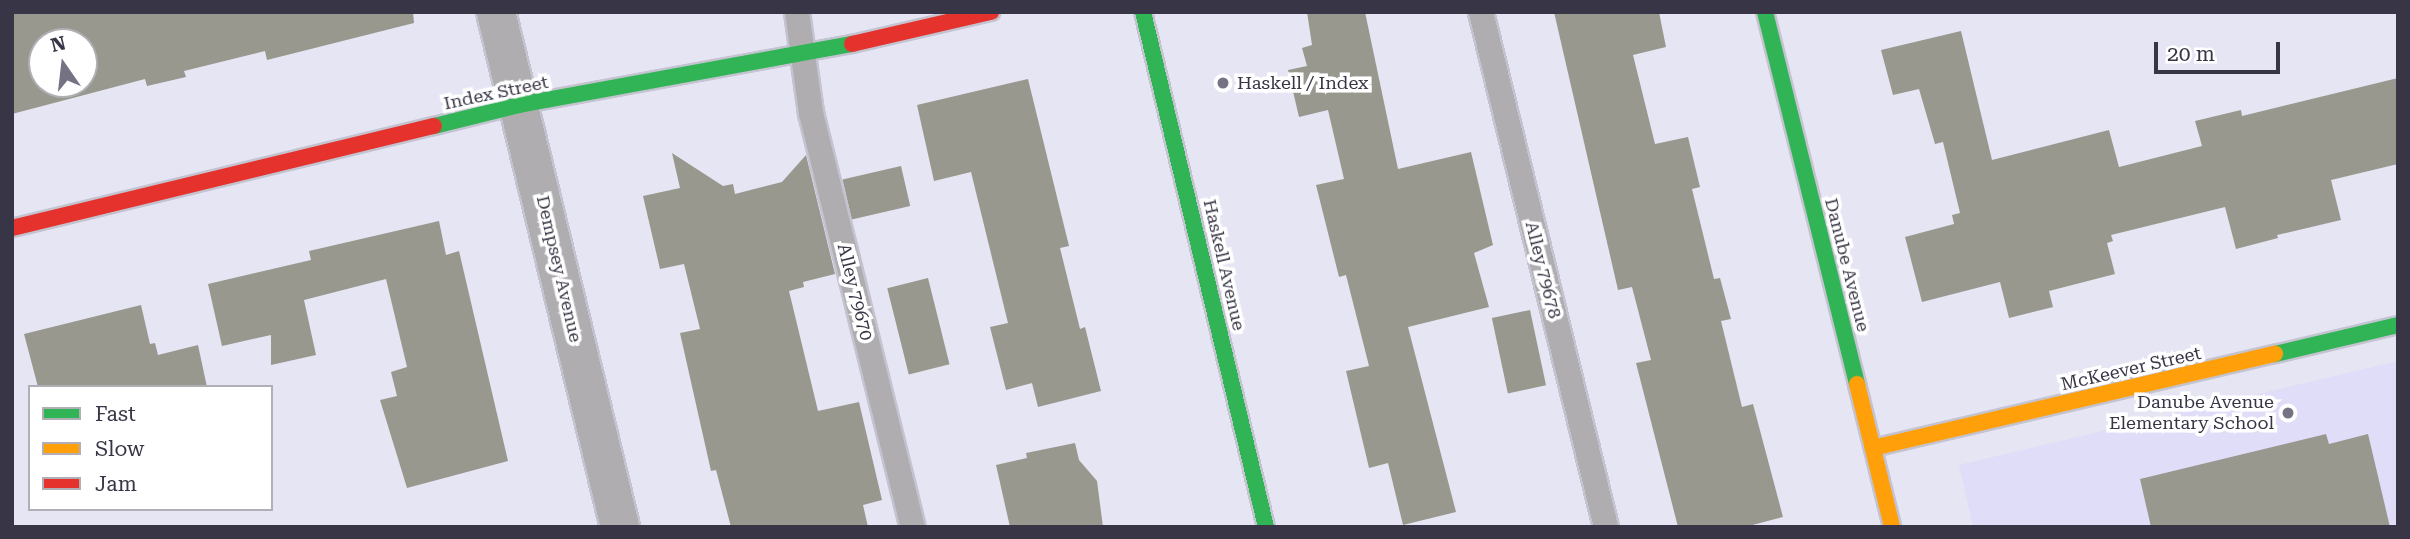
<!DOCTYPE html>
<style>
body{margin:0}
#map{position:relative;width:2410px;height:539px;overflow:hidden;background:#e6e5f3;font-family:"Roboto Serif",serif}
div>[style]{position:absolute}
.built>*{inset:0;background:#dfddf8}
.building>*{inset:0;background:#98988f;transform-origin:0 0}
.roads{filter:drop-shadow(2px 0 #c4c3d0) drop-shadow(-2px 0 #c4c3d0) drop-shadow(0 2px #c4c3d0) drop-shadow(0 -2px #c4c3d0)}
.lane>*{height:24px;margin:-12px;padding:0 12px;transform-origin:12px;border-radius:12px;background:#b0adb0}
.street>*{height:38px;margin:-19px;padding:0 19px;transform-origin:19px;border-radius:19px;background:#b0adb0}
.fast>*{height:16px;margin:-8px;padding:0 8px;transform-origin:8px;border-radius:8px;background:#30b455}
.slow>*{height:16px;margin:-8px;padding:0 8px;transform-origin:8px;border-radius:8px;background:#ff9f0a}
.jam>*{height:16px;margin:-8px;padding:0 8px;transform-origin:8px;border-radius:8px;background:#e5322d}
.dots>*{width:19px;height:19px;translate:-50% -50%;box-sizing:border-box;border:4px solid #fff;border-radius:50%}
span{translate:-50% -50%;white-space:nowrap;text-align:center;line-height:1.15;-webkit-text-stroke:7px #fff;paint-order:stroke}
.poi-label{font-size:18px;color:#383646}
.left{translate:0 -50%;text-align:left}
.right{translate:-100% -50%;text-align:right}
.street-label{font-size:18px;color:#383646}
.frame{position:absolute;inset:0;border:14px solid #383646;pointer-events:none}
.legend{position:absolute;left:28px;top:385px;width:245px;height:126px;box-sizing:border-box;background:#fff;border:2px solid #afafb5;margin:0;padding:9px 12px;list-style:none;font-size:21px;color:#383646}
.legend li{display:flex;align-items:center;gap:14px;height:35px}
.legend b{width:35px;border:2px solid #afafb5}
.north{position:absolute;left:28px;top:28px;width:70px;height:70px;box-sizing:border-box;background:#fff;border:2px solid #afafb5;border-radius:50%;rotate:346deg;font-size:19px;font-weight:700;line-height:28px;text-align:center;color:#383646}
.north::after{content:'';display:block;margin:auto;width:24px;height:32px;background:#757383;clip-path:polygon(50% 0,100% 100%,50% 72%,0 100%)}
.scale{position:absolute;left:2154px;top:42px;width:126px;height:32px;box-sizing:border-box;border:4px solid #383646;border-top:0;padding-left:9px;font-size:21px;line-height:24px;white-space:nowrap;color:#383646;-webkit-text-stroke:5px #fff;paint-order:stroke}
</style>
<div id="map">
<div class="built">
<div style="clip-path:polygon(2398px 361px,2398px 527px,1973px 527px,1959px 465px)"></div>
</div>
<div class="building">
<div style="clip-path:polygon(evenodd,12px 12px,413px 12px,414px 23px,267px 60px,265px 51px,184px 71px,186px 77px,147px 86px,145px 79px,12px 114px,12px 12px,42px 42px,84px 42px,84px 84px,42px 84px,42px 42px)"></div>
<div style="clip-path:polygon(1307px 12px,1365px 12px,1398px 169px,1471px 152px,1493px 245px,1474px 253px,1489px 307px,1408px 327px,1456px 512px,1403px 525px,1388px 463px,1369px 468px,1346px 371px,1369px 366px,1346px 275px,1339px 277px,1316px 185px,1344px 179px,1328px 110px,1299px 117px,1288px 70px,1307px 66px,1302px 48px,1312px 45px)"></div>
<div style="clip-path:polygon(1554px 12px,1659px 12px,1666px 47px,1633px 55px,1655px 144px,1688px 137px,1700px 187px,1692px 189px,1714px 279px,1720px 278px,1731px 319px,1721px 321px,1742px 407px,1753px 404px,1783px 517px,1745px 527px,1678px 527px,1636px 363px,1651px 360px,1632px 287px,1618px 290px)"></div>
<div style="clip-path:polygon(1961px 31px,1992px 160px,2109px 130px,2119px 167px,2202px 146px,2195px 121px,2241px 110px,2242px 116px,2398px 78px,2398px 164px,2331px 180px,2341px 220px,2277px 235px,2278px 238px,2236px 249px,2225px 207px,2111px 235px,2113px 241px,2107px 243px,2115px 274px,2049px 291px,2053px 307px,2009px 318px,2000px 282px,1922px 302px,1905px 237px,1954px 224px,1952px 215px,1960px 213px,1943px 142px,1935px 144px,1919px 89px,1893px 95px,1881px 50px)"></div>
<div style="clip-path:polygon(1028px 79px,1069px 246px,1060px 248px,1080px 329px,1085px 327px,1101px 391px,1038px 407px,1032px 383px,1006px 390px,990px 327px,1008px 323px,971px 172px,934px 181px,917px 105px)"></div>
<div style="clip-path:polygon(672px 153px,723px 186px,733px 184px,735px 194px,782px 182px,806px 155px,835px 274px,803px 282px,804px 287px,789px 291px,818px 411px,859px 402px,882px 500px,863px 505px,868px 527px,731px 527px,716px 470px,711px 471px,680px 333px,700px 329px,684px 264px,660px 269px,643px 196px,680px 188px)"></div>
<div style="left:901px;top:166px;width:41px;height:60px;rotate:77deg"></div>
<div style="clip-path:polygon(439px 221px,446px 255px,459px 251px,508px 461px,407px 488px,380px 400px,397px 396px,391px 372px,407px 367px,386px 279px,304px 300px,316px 355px,271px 365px,271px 335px,222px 346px,208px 284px,311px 260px,309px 251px)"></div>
<div style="left:928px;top:278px;width:89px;height:42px;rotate:76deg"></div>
<div style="clip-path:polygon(141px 305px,150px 344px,155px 343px,158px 355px,198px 345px,207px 387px,38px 387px,24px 334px)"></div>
<div style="left:1530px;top:310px;width:77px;height:39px;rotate:78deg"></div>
<div style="clip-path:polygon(2326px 434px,2329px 444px,2368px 434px,2390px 527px,2151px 527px,2140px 479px)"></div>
<div style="clip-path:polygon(1075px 443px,1079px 460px,1097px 481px,1103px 527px,1010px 527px,996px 465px,1027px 458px,1026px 453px)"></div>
</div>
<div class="roads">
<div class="lane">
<div style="left:797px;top:12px;width:102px;rotate:82.1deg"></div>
<div style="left:811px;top:113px;width:426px;rotate:76.2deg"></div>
<div style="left:1481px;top:12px;width:530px;rotate:76.36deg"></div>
</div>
<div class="street">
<div style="left:496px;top:12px;width:530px;rotate:76.46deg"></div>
</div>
<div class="fast">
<div style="left:1143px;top:12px;width:529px;rotate:76.57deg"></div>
<div style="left:1765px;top:12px;width:383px;rotate:76.1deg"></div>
<div style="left:434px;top:126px;width:88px;rotate:-13.9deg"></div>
<div style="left:519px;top:105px;width:339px;rotate:-10.4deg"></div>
<div style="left:2275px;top:354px;width:126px;rotate:-13.3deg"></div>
</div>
<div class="slow">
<div style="left:1857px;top:384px;width:147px;rotate:76.2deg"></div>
<div style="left:1873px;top:448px;width:413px;rotate:-13.2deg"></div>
</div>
<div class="jam">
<div style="left:852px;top:44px;width:143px;rotate:-13deg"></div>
<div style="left:12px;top:228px;width:434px;rotate:-13.6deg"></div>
</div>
</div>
<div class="dots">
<div style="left:1223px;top:83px;background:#757383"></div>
<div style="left:2288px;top:413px;background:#757383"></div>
</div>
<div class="poi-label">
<span class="left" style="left:1237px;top:83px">Haskell / Index</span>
<span class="right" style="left:2274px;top:413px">Danube Avenue<br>Elementary School</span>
</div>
<div class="street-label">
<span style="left:496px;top:93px;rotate:-12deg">Index Street</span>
<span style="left:1224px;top:265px;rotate:77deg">Haskell Avenue</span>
<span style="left:1847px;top:265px;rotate:76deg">Danube Avenue</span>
<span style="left:559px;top:269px;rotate:77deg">Dempsey Avenue</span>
<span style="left:1543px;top:270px;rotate:76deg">Alley 79678</span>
<span style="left:855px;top:292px;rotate:76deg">Alley 79670</span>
<span style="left:2131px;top:369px;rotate:-13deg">McKeever Street</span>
</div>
<div class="frame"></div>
<ul class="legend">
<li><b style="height:9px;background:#30b455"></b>Fast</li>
<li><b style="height:9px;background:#ff9f0a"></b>Slow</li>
<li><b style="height:9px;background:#e5322d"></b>Jam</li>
</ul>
<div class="north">N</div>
<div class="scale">20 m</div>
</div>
